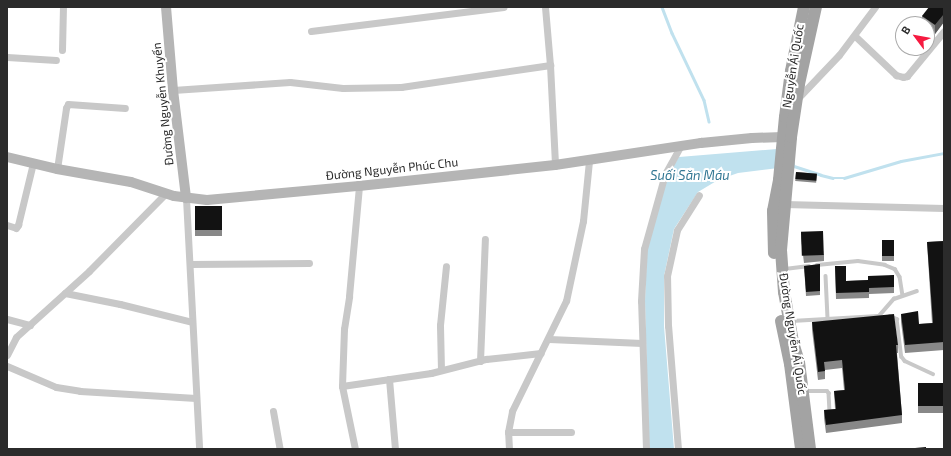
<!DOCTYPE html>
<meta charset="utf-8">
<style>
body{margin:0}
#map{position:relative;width:951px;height:456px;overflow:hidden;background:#fff;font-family:"Exo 2",sans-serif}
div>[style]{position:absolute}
.water>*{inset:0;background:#c0e1ee}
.stream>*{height:2.5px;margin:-1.25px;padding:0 1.25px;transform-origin:1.25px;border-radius:1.25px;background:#c0e1ee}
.lane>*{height:3.5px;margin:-1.75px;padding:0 1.75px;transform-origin:1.75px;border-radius:1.75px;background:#c8c8c8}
.street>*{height:7px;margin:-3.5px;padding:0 3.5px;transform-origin:3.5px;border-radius:3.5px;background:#c8c8c8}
.secondary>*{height:10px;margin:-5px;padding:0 5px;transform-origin:5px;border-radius:5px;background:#b5b5b5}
.primary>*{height:12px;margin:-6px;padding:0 6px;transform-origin:6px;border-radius:6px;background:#a3a3a3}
.wall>*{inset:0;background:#888;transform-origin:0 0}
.shaded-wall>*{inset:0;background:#595959}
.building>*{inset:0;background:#121212;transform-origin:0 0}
span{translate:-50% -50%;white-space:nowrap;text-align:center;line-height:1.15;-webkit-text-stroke:4px #fff;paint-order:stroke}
.street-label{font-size:12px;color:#2b2b2b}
.water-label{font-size:13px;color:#337894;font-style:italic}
.frame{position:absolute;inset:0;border:8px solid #2b2b2b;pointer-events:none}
.north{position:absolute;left:895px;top:16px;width:40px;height:40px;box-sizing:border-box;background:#fff;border:1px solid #aaa;border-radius:50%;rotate:302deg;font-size:11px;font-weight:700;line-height:16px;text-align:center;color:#2b2b2b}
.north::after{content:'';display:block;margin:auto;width:14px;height:18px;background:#f61a40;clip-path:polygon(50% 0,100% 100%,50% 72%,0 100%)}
</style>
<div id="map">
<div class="water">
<div style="clip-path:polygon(777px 149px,794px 150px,795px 166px,738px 173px,718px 180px,698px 192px,674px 229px,664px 276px,664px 326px,674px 449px,649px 449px,645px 301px,647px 250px,667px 176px,679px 157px)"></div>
</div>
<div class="stream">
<div style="left:662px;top:7px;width:28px;rotate:69deg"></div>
<div style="left:672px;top:33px;width:74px;rotate:64.5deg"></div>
<div style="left:704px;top:100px;width:22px;rotate:77deg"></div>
<div style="left:794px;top:166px;width:28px;rotate:18deg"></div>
<div style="left:821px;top:175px;width:12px;rotate:14deg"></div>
<div style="left:833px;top:178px;width:11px"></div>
<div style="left:844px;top:178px;width:59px;rotate:-16.6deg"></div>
<div style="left:901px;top:161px;width:44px;rotate:-10.5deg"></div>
</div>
<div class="lane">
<div style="left:817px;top:265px;width:41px;rotate:-5.6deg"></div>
<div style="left:858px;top:261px;width:27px;rotate:8deg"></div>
<div style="left:885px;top:265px;width:11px;rotate:22deg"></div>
<div style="left:895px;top:269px;width:9px;rotate:58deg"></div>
<div style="left:900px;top:277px;width:18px;rotate:81deg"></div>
<div style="left:785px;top:269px;width:24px;rotate:-7deg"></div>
<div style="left:826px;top:276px;width:42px;rotate:87.3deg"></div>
<div style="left:879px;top:316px;width:23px;rotate:-49deg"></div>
<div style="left:894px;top:299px;width:24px;rotate:-19deg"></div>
<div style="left:890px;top:316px;width:8px;rotate:23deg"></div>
<div style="left:897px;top:319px;width:38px;rotate:83deg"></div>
<div style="left:902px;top:357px;width:5px;rotate:53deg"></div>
<div style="left:905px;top:361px;width:31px;rotate:25deg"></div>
<div style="left:792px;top:321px;width:86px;rotate:-3.3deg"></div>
<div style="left:806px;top:391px;width:21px"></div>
<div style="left:827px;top:391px;width:3px;rotate:45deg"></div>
<div style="left:829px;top:393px;width:20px;rotate:87deg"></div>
</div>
<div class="street">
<div style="left:545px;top:7px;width:58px;rotate:85.1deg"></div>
<div style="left:550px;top:65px;width:100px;rotate:87.1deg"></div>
<div style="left:311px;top:31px;width:194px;rotate:-7.1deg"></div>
<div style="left:855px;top:36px;width:57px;rotate:43.6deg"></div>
<div style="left:896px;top:75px;width:7px;rotate:16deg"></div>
<div style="left:903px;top:77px;width:4px;rotate:-14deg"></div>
<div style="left:907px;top:76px;width:58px;rotate:-50.6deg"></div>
<div style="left:62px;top:50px;width:43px;rotate:-88.7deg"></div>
<div style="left:7px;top:57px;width:49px;rotate:3.5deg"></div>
<div style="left:173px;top:90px;width:117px;rotate:-3.9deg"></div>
<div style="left:290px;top:82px;width:53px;rotate:6.5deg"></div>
<div style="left:343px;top:88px;width:58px;rotate:-1deg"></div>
<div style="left:401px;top:87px;width:151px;rotate:-8.4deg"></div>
<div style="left:798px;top:98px;width:59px;rotate:-46.4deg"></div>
<div style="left:839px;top:55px;width:60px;rotate:-53.1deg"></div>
<div style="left:57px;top:169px;width:62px;rotate:-81.6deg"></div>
<div style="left:66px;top:108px;width:4px;rotate:-63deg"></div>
<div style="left:68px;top:104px;width:57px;rotate:4deg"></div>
<div style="left:186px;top:198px;width:251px;rotate:87deg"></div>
<div style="left:784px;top:204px;width:160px;rotate:1.4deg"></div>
<div style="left:7px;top:225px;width:9px;rotate:18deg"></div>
<div style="left:16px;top:228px;width:4px;rotate:-56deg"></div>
<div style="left:18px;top:225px;width:64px;rotate:-76.4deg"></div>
<div style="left:190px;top:264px;width:119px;rotate:-0.5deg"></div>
<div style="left:65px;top:293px;width:56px;rotate:11.3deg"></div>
<div style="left:120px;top:304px;width:74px;rotate:14deg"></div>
<div style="left:7px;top:319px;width:24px;rotate:15deg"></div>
<div style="left:549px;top:339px;width:93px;rotate:2.5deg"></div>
<div style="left:7px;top:355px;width:20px;rotate:-63deg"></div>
<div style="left:16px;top:337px;width:98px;rotate:-42.1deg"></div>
<div style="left:89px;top:271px;width:110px;rotate:-45.4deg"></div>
<div style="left:480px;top:361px;width:122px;rotate:-87.7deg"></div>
<div style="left:7px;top:366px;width:53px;rotate:23.2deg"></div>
<div style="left:56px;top:387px;width:24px;rotate:9deg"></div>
<div style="left:80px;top:391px;width:116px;rotate:3.5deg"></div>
<div style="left:441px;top:370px;width:45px;rotate:-91.3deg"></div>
<div style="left:440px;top:325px;width:59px;rotate:-84.2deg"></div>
<div style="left:389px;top:379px;width:70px;rotate:85.1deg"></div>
<div style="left:342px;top:386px;width:90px;rotate:-8.3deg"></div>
<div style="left:431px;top:373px;width:57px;rotate:-14.3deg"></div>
<div style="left:486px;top:359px;width:55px;rotate:-6.2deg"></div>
<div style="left:273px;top:411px;width:39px;rotate:80deg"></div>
<div style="left:508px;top:432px;width:63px"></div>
<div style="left:355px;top:449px;width:64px;rotate:-101.7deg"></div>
<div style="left:342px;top:386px;width:57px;rotate:-88deg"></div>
<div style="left:344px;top:329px;width:33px;rotate:-81deg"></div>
<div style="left:349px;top:296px;width:110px;rotate:-84.8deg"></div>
<div style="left:509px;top:449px;width:17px;rotate:-93deg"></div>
<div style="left:508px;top:432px;width:21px;rotate:-79deg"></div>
<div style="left:512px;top:411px;width:123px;rotate:-63.9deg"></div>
<div style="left:566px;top:301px;width:82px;rotate:-78deg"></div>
<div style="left:583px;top:221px;width:60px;rotate:-84.3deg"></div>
<div style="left:646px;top:449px;width:148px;rotate:-91.9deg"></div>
<div style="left:641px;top:301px;width:52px;rotate:-86.7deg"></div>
<div style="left:644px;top:249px;width:78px;rotate:-74.4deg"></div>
<div style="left:665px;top:174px;width:31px;rotate:-61deg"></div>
<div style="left:678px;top:449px;width:123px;rotate:-94.6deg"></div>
<div style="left:668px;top:326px;width:50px;rotate:-91.1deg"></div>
<div style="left:667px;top:276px;width:47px;rotate:-77.7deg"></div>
<div style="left:677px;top:230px;width:41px;rotate:-57.8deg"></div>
</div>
<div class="secondary">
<div style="left:166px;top:7px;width:83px;rotate:85.2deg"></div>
<div style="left:173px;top:90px;width:109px;rotate:83.1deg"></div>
<div style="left:7px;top:157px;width:51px;rotate:13.5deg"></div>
<div style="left:57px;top:169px;width:75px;rotate:10deg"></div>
<div style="left:131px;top:182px;width:45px;rotate:18deg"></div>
<div style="left:174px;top:196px;width:33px;rotate:7deg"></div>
<div style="left:207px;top:200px;width:153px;rotate:-5.3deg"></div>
<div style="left:359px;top:186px;width:197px;rotate:-6.1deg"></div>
<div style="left:555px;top:165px;width:148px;rotate:-8.6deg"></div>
<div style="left:701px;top:143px;width:51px;rotate:-5.6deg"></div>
<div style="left:752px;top:138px;width:31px;rotate:-2deg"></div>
</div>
<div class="primary">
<div style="left:774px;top:253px;width:42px;rotate:-91.4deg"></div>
<div style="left:773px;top:211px;width:32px;rotate:-79deg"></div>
<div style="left:779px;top:180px;width:63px;rotate:-84.6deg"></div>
<div style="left:785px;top:117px;width:46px;rotate:-82.6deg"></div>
<div style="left:791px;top:71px;width:65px;rotate:-78.5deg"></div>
<div style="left:781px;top:321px;width:44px;rotate:78.2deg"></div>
<div style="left:790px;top:364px;width:86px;rotate:82.6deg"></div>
<div style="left:810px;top:449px;width:88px;rotate:-97.2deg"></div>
<div style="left:799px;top:362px;width:21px;rotate:-107deg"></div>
<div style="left:793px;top:342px;width:51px;rotate:-100.2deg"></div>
<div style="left:784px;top:292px;width:42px;rotate:-94.1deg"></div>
<div style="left:781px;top:250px;width:113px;rotate:-84.9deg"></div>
<div style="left:791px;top:137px;width:54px;rotate:-81.4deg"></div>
<div style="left:799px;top:84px;width:79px;rotate:-77.6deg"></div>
</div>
<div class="wall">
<div style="clip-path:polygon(944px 7px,944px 22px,935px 34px,927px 27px,927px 24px,922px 24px,922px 16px)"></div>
<div style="left:796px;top:172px;width:21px;height:9px;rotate:5deg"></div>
<div style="left:222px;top:206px;width:30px;height:27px;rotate:90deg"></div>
<div style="clip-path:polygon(801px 232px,824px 255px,824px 261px,804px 263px,801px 238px)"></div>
<div style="left:894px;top:240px;width:21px;height:12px;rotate:90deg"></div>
<div style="clip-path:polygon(944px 241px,944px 350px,905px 353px,901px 322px,901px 314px,919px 324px,932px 323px,927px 242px)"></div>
<div style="clip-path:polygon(820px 264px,820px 295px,806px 296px,804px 266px)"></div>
<div style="clip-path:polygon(835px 266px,846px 281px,868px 280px,894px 275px,894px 293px,869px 294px,869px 298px,836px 299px)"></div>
<div style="clip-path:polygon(812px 322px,898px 345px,898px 353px,897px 353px,902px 415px,902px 423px,826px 433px,824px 418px,824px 410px,835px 409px,834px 391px,844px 390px,842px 368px,825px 370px,825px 379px,818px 380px,812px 330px)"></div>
<div style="left:944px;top:383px;width:30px;height:26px;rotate:90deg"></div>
</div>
<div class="shaded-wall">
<div style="clip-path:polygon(944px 14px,944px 22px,935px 34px,935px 25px)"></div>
</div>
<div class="building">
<div style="clip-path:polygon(929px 7px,944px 7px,944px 14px,935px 25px,922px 16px)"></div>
<div style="left:796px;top:172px;width:21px;height:7px;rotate:5deg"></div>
<div style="left:222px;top:206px;width:24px;height:27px;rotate:90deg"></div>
<div style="left:823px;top:231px;width:24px;height:22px;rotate:88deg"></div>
<div style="left:894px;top:240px;width:16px;height:12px;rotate:90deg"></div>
<div style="clip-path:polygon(944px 241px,944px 342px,905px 345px,901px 314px,918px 311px,919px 324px,933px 323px,927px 242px)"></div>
<div style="clip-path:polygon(820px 264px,820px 291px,806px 292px,804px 266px)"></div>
<div style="clip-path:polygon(835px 266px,846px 266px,846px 281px,868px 280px,868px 276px,894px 275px,894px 287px,869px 288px,869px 292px,836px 293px)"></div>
<div style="clip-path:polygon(894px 314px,898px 345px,896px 345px,902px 415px,826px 425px,824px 410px,836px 409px,834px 391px,845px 390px,842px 360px,824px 362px,825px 371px,818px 372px,812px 322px)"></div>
<div style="left:944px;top:383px;width:23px;height:26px;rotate:90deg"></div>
<div style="clip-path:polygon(926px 447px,926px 449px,915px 449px,915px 448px)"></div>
</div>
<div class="street-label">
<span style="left:793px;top:66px;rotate:-81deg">Nguyễn Ái Quốc</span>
<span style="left:163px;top:104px;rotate:-96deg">Đường Nguyễn Khuyến</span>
<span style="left:392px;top:169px;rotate:-6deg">Đường Nguyễn Phúc Chu</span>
<span style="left:793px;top:334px;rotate:81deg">Đường Nguyễn Ái Quốc</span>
</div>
<div class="water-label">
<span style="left:690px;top:175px">Suối Săn Máu</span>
</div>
<div class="frame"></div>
<div class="north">B</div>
</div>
